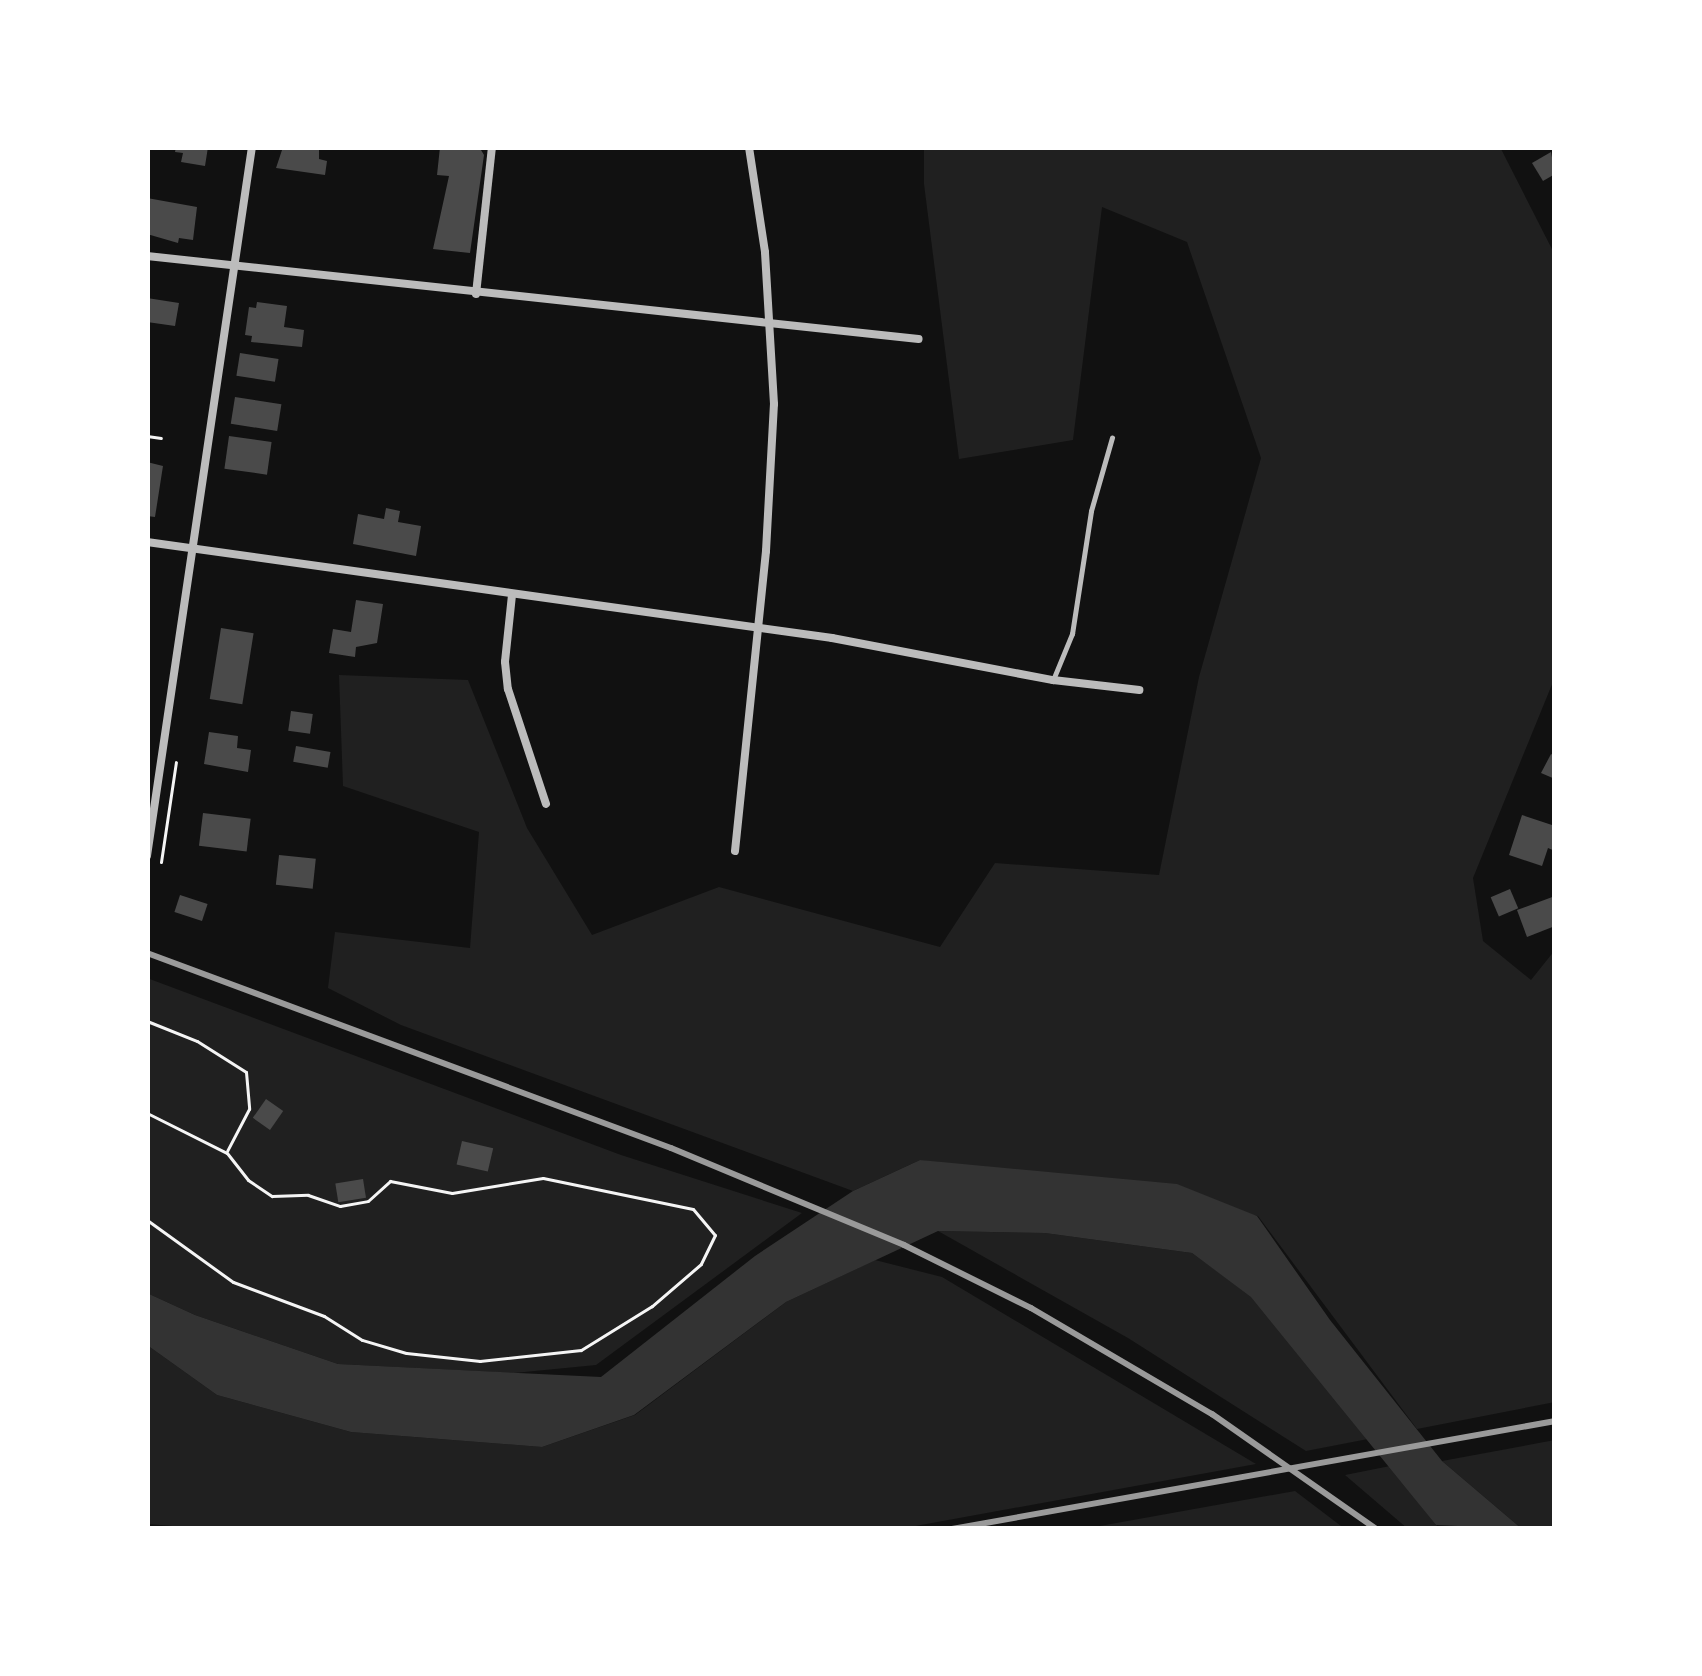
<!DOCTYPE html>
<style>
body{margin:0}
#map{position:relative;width:1702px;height:1676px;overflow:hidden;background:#111;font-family:"Noto Serif",serif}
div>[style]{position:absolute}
.green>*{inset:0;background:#202020}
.water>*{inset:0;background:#333}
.building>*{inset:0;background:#4a4a4a;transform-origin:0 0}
.path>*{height:3px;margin:-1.5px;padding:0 1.5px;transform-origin:1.5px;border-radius:1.5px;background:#f5f5f5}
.service>*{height:4.5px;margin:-2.25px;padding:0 2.25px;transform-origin:2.25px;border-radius:2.25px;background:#bcbcbc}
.minor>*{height:8px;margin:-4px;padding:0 4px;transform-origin:4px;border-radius:4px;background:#bcbcbc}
.rail>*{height:6px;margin:-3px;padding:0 3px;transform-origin:3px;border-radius:3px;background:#9a9a9a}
span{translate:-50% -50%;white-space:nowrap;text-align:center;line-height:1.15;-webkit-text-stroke:12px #fff;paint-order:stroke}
.frame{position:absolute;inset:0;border:150px solid #fff;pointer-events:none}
</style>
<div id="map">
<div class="green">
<div style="clip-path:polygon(924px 147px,1500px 147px,1555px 255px,1555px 677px,1473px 878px,1483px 941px,1531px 980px,1555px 950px,1555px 1402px,1417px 1429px,1258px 1216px,920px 1160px,853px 1191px,401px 1025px,328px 988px,335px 932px,470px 948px,479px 832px,343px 786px,339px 675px,468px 680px,527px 828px,592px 935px,719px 887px,940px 947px,995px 863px,1159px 875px,1199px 677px,1261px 458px,1187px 242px,1102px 207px,1073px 440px,959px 459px,924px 184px)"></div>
<div style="clip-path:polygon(147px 978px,621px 1155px,802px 1213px,596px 1365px,514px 1373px,338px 1364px,195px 1315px,147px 1293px)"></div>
<div style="clip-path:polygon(938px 1231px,1045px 1233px,1192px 1253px,1251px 1296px,1368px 1439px,1306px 1451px,1128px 1338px)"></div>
<div style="clip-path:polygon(875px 1260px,942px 1277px,1256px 1464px,899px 1529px,211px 1529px,147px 1524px,147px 1345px,217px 1395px,351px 1432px,542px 1447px,635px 1415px,786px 1302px)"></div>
<div style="clip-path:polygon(1555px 1440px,1555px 1529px,1522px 1529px,1442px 1461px)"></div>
<div style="clip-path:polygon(1390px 1466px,1436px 1525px,1442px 1529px,1408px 1529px,1345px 1475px)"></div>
<div style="clip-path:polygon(1295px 1491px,1345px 1529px,1083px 1529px)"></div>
</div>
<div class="water">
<div style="clip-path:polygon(920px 1160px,1177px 1184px,1257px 1216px,1330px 1320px,1442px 1461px,1522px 1529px,1436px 1525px,1251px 1297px,1192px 1253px,1045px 1233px,938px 1231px,786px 1302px,634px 1415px,542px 1447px,351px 1432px,217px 1395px,147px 1345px,147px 1293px,195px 1315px,338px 1364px,601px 1377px,755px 1256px,853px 1191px)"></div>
</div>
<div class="building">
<div style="clip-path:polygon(176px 147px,208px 147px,205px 166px,181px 162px,183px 153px,175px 152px)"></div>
<div style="clip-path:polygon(283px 147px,319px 150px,319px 159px,327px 161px,325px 175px,276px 168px)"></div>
<div style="clip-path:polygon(440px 147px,481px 150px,484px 155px,470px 253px,433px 249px,449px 176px,437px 175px)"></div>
<div style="clip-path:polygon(1551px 152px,1555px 174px,1543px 181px,1532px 163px)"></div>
<div style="clip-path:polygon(147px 198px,197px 207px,193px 240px,179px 238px,178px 243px,147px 234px)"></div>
<div style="clip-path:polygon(147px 298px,179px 303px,175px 326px,147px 322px)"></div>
<div style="clip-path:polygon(257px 302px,287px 306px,284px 327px,304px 330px,302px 347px,251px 342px,252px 336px,245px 335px,249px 307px,256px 308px)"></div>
<div style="left:240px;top:353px;width:39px;height:23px;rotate:9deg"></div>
<div style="left:235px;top:397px;width:47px;height:27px;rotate:9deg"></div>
<div style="left:229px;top:436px;width:43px;height:33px;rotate:8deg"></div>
<div style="clip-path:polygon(147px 462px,163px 466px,155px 517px,147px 516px)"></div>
<div style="clip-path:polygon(386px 508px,400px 511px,398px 522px,421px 526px,416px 556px,353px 544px,358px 514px,384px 519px)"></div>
<div style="clip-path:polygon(356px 600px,383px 604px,377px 643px,356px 647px,355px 657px,329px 653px,333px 629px,351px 632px)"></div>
<div style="left:221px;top:628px;width:33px;height:72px;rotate:9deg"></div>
<div style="left:291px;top:711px;width:22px;height:20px;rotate:8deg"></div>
<div style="clip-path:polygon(209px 732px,238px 736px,237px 748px,251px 750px,248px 772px,204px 764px)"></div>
<div style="left:296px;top:746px;width:35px;height:16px;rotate:10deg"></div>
<div style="clip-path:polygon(1551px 754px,1555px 756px,1555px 779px,1541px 773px)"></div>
<div style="left:203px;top:813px;width:48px;height:33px;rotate:7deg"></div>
<div style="clip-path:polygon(1522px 815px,1555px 826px,1555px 851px,1548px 848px,1542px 866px,1509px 855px)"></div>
<div style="left:279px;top:855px;width:37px;height:30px;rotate:6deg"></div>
<div style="left:1510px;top:889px;width:21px;height:21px;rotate:67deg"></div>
<div style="left:180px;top:895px;width:29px;height:18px;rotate:18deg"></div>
<div style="clip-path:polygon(1555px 896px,1555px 926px,1527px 937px,1517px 910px)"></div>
<div style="left:266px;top:1099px;width:21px;height:23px;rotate:35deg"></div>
<div style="left:462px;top:1141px;width:32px;height:24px;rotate:13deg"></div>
<div style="left:363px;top:1179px;width:19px;height:28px;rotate:81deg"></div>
</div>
<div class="path">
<div style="left:147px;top:436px;width:14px;rotate:8deg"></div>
<div style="left:161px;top:862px;width:101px;rotate:-81.5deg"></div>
<div style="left:147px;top:1021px;width:54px;rotate:21.8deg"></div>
<div style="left:197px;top:1041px;width:58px;rotate:32.3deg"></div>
<div style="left:246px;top:1072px;width:37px;rotate:85deg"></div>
<div style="left:249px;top:1109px;width:47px;rotate:117.6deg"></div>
<div style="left:147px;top:1113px;width:89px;rotate:26.6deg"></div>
<div style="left:227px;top:1153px;width:34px;rotate:52deg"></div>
<div style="left:248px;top:1180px;width:29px;rotate:34deg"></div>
<div style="left:272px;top:1196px;width:36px;rotate:-2deg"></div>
<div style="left:308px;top:1195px;width:34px;rotate:19deg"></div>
<div style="left:340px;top:1206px;width:28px;rotate:-10deg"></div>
<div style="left:368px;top:1201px;width:30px;rotate:-42deg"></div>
<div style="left:390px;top:1181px;width:63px;rotate:11deg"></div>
<div style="left:452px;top:1193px;width:92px;rotate:-9.4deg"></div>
<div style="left:543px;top:1178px;width:153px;rotate:11.7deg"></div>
<div style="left:693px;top:1209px;width:34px;rotate:50deg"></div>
<div style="left:715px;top:1235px;width:32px;rotate:116deg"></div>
<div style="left:701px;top:1264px;width:65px;rotate:139.4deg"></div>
<div style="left:652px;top:1306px;width:84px;rotate:148.2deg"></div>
<div style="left:581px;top:1350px;width:102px;rotate:173.8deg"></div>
<div style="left:480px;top:1361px;width:74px;rotate:-173.8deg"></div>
<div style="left:406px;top:1353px;width:46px;rotate:-163.5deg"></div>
<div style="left:362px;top:1340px;width:45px;rotate:-147.7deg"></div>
<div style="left:324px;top:1316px;width:97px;rotate:-159.5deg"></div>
<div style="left:233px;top:1282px;width:106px;rotate:-144.2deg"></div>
</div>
<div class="service">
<div style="left:1053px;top:680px;width:50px;rotate:-67.6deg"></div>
<div style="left:1072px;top:634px;width:124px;rotate:-81.2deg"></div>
<div style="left:1091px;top:511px;width:76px;rotate:-74deg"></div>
</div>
<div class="minor">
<div style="left:147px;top:256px;width:776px;rotate:6.14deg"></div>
<div style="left:476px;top:294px;width:148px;rotate:-83.8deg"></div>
<div style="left:147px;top:542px;width:692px;rotate:7.98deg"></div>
<div style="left:832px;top:638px;width:225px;rotate:10.8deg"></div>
<div style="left:1053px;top:680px;width:87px;rotate:6.6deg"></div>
<div style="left:512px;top:595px;width:67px;rotate:96deg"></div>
<div style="left:505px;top:662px;width:27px;rotate:84deg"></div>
<div style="left:508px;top:689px;width:121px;rotate:71.7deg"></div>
<div style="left:735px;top:851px;width:302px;rotate:-84.1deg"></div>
<div style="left:766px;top:551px;width:147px;rotate:-86.9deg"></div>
<div style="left:774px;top:404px;width:152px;rotate:-93.4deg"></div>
<div style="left:765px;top:252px;width:106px;rotate:-98.7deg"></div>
<div style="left:147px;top:856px;width:717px;rotate:-81.58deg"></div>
</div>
<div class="rail">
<div style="left:147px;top:953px;width:559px;rotate:20.41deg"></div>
<div style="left:671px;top:1148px;width:252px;rotate:22.6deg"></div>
<div style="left:904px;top:1245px;width:142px;rotate:26.4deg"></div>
<div style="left:1031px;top:1308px;width:210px;rotate:30.4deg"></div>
<div style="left:1212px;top:1414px;width:200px;rotate:35deg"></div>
<div style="left:952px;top:1529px;width:613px;rotate:-10.15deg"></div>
</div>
<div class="frame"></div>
</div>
